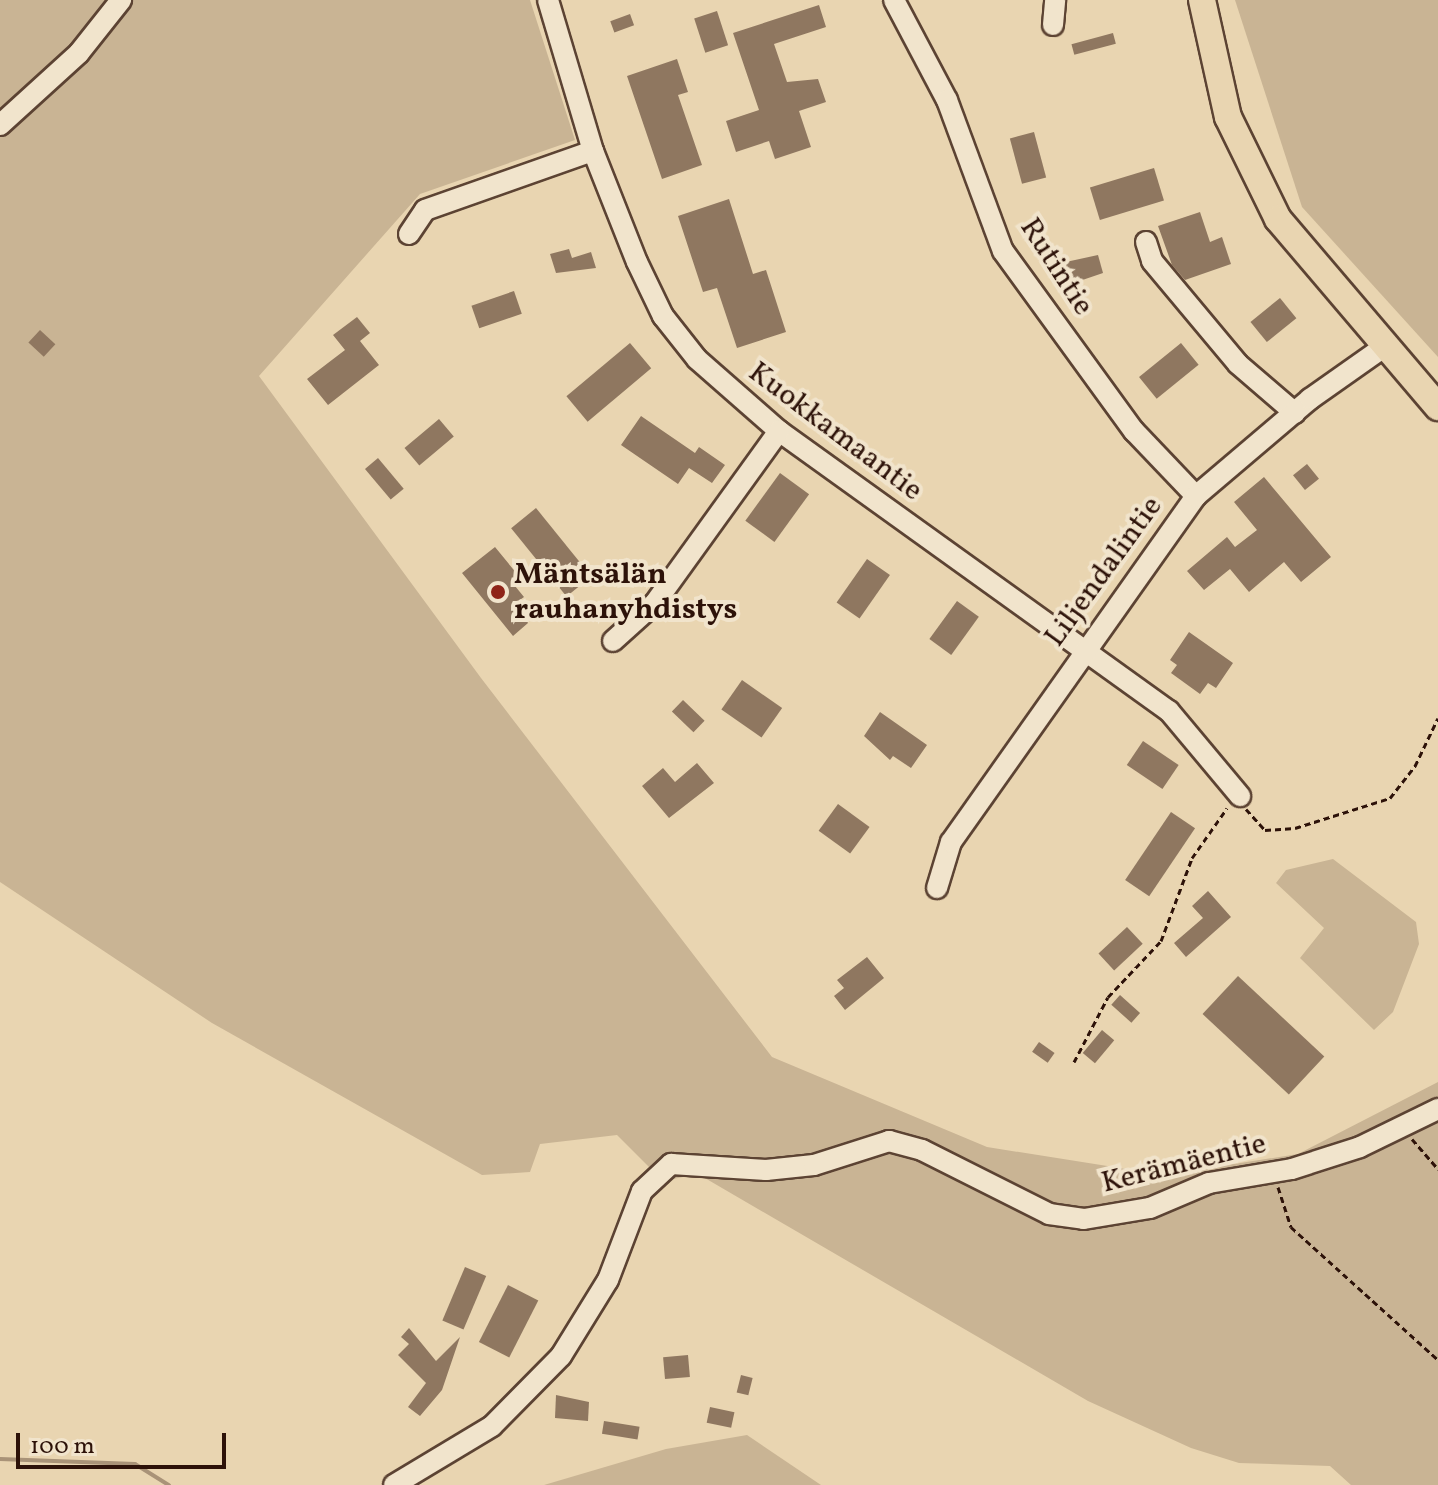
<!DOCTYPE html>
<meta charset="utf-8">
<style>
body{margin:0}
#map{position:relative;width:1438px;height:1485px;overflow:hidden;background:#e9d5b1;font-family:Vollkorn,serif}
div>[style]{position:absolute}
.green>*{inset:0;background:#c9b494}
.stream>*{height:4px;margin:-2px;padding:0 2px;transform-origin:2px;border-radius:2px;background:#a99378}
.building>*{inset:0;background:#8f7760;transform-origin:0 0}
.path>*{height:3px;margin-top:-1.5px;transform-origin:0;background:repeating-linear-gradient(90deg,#2d1209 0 6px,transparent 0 10px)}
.roads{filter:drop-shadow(2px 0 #5c4333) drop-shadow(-2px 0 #5c4333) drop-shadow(0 2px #5c4333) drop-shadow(0 -2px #5c4333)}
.minor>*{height:20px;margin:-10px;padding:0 10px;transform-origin:10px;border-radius:10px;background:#f1e4cc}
.major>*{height:26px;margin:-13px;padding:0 13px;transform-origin:13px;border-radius:13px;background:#e9d5b1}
.dots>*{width:22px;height:22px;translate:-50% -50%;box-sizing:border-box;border:4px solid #f1e4cc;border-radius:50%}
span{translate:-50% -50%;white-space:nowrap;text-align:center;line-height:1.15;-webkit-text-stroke:8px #f1e4cc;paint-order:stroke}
.street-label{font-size:30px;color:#2d1209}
.poi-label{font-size:30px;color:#2d1209;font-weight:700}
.left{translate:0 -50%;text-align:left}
.scale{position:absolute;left:16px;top:1433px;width:210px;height:36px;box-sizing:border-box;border:4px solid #2d1209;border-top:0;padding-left:10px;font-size:24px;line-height:28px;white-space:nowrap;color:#2d1209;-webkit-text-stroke:6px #f1e4cc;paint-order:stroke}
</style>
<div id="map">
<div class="green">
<div style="clip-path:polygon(0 0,530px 0,575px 140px,420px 194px,259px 376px,481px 678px,772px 1057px,987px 1147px,1164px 1175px,1298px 1154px,1438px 1082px,1438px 1485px,1351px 1485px,1330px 1466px,1239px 1463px,1191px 1448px,1088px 1401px,698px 1174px,663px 1181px,617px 1135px,540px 1144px,530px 1172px,482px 1175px,212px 1023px,0 882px)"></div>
<div style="clip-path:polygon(1235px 0,1438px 0,1438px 357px,1302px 207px)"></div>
<div style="clip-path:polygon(1333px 859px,1416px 922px,1419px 944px,1393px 1012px,1374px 1030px,1300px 958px,1324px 928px,1276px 883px,1286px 870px)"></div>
<div style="clip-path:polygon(747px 1435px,821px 1485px,544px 1485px,666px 1449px)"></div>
</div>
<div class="stream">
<div style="left:0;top:1459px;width:135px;rotate:2.1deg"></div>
<div style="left:135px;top:1464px;width:40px;rotate:32deg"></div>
</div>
<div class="building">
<div style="clip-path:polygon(819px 5px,826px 27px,774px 44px,787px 82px,818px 79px,826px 102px,799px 111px,811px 147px,775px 159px,769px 141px,736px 152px,726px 121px,759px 110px,733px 33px)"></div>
<div style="left:717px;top:11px;width:36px;height:24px;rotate:72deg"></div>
<div style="left:630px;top:14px;width:12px;height:21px;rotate:70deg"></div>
<div style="left:1113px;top:33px;width:11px;height:43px;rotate:75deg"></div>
<div style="clip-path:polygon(677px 59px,688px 92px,678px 95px,702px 165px,662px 179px,627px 76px)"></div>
<div style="left:1034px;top:132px;width:47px;height:25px;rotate:75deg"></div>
<div style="left:1154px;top:168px;width:34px;height:67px;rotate:73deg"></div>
<div style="clip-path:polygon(729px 199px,753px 274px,766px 270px,786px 332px,737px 348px,717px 288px,703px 292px,678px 216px)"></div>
<div style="clip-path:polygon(1200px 212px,1210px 242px,1222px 237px,1231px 264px,1185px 280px,1172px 265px,1158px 226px)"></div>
<div style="clip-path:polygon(569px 249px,572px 258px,591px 252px,596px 268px,556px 273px,550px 254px)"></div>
<div style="clip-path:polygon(1098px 255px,1103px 273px,1059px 288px,1052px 265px)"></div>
<div style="left:514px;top:291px;width:24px;height:45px;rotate:71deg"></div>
<div style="left:1280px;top:298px;width:26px;height:38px;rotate:51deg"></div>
<div style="clip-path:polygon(357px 317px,370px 333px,360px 341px,379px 365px,328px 405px,307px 379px,345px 350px,333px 335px)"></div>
<div style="left:40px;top:330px;width:21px;height:17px;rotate:43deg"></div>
<div style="left:630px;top:343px;width:33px;height:83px;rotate:50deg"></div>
<div style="left:1181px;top:343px;width:28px;height:54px;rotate:51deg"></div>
<div style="clip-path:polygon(641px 416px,695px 453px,699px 447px,725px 465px,712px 483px,689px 468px,678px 484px,621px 445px)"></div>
<div style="left:439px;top:419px;width:23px;height:45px;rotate:50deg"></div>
<div style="left:378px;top:458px;width:40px;height:17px;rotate:50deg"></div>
<div style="left:1307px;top:464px;width:19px;height:18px;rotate:51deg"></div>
<div style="left:780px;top:473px;width:36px;height:59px;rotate:36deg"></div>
<div style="clip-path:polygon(1264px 477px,1331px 557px,1301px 582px,1284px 562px,1249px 592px,1230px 569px,1204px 590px,1187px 571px,1227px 537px,1235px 547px,1257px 530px,1234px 502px)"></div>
<div style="left:536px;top:508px;width:88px;height:32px;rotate:51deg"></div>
<div style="clip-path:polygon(495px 547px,522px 580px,515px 586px,524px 597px,517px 602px,528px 623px,513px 636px,462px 573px)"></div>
<div style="left:867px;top:559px;width:28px;height:53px;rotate:35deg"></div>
<div style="left:957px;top:601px;width:27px;height:47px;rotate:36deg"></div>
<div style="clip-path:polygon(1189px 632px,1233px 663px,1216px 688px,1208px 683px,1200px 694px,1171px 673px,1177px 665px,1170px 660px)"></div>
<div style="left:742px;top:680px;width:49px;height:36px;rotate:35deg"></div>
<div style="left:683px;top:700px;width:30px;height:16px;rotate:44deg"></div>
<div style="clip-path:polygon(880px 712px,927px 745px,911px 768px,893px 756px,890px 760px,864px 736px)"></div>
<div style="left:1143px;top:741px;width:43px;height:29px;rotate:34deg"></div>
<div style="clip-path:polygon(697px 763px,714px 783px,669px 818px,642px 786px,663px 768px,675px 782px)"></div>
<div style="left:838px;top:804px;width:39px;height:33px;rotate:36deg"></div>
<div style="left:1171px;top:812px;width:29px;height:82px;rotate:34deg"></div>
<div style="clip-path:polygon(1208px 891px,1231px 917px,1186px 957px,1174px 943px,1203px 918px,1192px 906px)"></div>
<div style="left:1127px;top:927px;width:23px;height:39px;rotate:47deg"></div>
<div style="clip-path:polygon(867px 957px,884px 978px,845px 1010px,834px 996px,844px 988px,837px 980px)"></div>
<div style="left:1238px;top:976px;width:118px;height:52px;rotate:43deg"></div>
<div style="left:1120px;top:995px;width:27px;height:13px;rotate:42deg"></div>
<div style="left:1102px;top:1030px;width:16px;height:30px;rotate:40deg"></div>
<div style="left:1039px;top:1042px;width:19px;height:12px;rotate:35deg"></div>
<div style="left:465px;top:1267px;width:23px;height:58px;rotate:23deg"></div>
<div style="left:508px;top:1285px;width:34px;height:64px;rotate:27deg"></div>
<div style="clip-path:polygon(409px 1328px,436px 1361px,460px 1337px,442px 1390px,420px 1416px,408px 1407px,426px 1383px,398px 1355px,409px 1344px,401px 1337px)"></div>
<div style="left:688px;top:1355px;width:22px;height:25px;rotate:85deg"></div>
<div style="left:741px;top:1375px;width:12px;height:18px;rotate:14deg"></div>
<div style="clip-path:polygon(556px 1395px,589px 1402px,588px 1421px,555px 1418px)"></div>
<div style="left:710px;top:1407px;width:25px;height:16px;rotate:12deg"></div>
<div style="left:604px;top:1421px;width:36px;height:13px;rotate:9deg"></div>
</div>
<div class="path">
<div style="left:1246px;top:809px;width:28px;rotate:48deg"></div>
<div style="left:1265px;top:830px;width:30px;rotate:-4deg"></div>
<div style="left:1295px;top:828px;width:100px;rotate:-17.5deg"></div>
<div style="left:1390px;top:798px;width:41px;rotate:-52deg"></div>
<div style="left:1415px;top:766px;width:53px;rotate:-64.4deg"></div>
<div style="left:1074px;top:1062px;width:73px;rotate:-62.4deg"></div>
<div style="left:1108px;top:997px;width:77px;rotate:-46.6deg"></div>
<div style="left:1161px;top:941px;width:89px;rotate:-69.5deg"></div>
<div style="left:1192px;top:858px;width:61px;rotate:-55deg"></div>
<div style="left:1412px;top:1139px;width:40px;rotate:49deg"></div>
<div style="left:1278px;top:1187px;width:42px;rotate:72deg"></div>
<div style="left:1291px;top:1227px;width:198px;rotate:42.1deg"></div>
</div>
<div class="roads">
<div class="minor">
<div style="left:548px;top:0;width:158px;rotate:73.4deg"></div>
<div style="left:593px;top:151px;width:119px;rotate:68.4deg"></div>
<div style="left:637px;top:262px;width:60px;rotate:64.3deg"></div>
<div style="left:663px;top:316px;width:55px;rotate:51.7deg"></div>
<div style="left:697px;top:359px;width:109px;rotate:41.3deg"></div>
<div style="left:779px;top:431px;width:480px;rotate:35.7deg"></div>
<div style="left:1169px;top:711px;width:111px;rotate:50.1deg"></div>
<div style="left:894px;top:0;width:113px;rotate:62.1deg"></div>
<div style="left:947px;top:100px;width:161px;rotate:69.7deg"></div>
<div style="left:1003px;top:251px;width:223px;rotate:54deg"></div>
<div style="left:1134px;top:431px;width:90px;rotate:46.4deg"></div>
<div style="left:1053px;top:25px;width:25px;rotate:-85deg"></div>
<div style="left:0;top:125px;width:107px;rotate:-42.3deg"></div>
<div style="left:79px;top:53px;width:68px;rotate:-51.6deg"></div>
<div style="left:409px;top:234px;width:29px;rotate:-56deg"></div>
<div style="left:425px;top:210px;width:178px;rotate:-19.4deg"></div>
<div style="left:1146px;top:242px;width:20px;rotate:72deg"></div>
<div style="left:1152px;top:261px;width:134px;rotate:50.1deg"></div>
<div style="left:1238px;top:364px;width:75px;rotate:40.7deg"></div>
<div style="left:613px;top:641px;width:57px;rotate:-42.1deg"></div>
<div style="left:655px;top:603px;width:212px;rotate:-54.2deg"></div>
<div style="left:937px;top:888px;width:48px;rotate:-73.1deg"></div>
<div style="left:951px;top:842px;width:424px;rotate:-54.7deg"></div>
<div style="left:1196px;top:496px;width:150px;rotate:-40.4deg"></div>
<div style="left:1310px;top:399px;width:92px;rotate:-35.2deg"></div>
<div style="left:394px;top:1485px;width:114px;rotate:-31deg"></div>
<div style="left:492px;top:1426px;width:98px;rotate:-45.4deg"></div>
<div style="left:561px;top:1356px;width:89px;rotate:-58.3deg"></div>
<div style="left:608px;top:1280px;width:95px;rotate:-69.1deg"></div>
<div style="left:642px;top:1191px;width:40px;rotate:-43deg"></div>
<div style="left:671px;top:1164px;width:95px;rotate:3.6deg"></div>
<div style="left:766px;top:1170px;width:48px;rotate:-5.9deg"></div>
<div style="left:814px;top:1165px;width:79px;rotate:-17.7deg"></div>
<div style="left:889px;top:1141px;width:34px;rotate:15deg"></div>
<div style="left:922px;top:1150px;width:142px;rotate:26.7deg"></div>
<div style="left:1049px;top:1214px;width:35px;rotate:8deg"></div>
<div style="left:1084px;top:1219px;width:67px;rotate:-9.5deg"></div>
<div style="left:1150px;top:1208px;width:64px;rotate:-23deg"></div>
<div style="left:1209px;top:1183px;width:84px;rotate:-9.6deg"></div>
<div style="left:1292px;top:1169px;width:71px;rotate:-17.9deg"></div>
<div style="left:1360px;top:1147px;width:87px;rotate:-26deg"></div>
</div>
<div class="major">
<div style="left:1202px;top:0;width:120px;rotate:77.5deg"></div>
<div style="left:1228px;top:117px;width:114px;rotate:63.9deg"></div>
<div style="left:1278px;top:219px;width:247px;rotate:49.6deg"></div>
</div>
</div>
<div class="dots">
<div style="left:498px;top:592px;background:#8f2418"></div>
</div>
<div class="street-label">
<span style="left:1056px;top:267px;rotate:57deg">Rutintie</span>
<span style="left:835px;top:432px;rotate:37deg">Kuokkamaantie</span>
<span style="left:1104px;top:572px;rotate:-54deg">Liljendalintie</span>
<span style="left:1184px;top:1164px;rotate:-14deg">Kerämäentie</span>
</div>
<div class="poi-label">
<span class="left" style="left:514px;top:592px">Mäntsälän<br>rauhanyhdistys</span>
</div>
<div class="scale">100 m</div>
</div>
